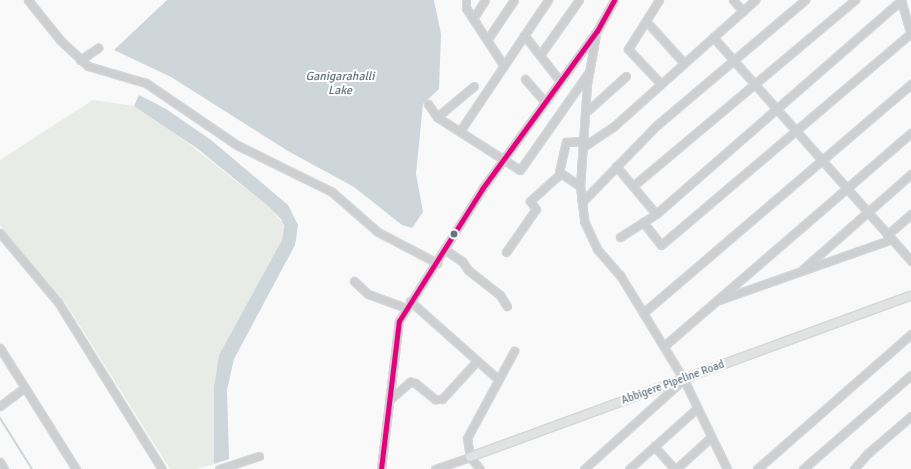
<!DOCTYPE html>
<style>
body{margin:0}
#map{position:relative;width:911px;height:469px;overflow:hidden;background:#f9f9f9;font-family:Signika,sans-serif}
div>[style]{position:absolute}
.green>*{inset:0;background:#e8ebe6}
.water>*{inset:0;background:#ced6d9}
.stream>*{height:2px;margin:-1px;padding:0 1px;transform-origin:1px;border-radius:1px;background:#ced6d9}
.roads{filter:drop-shadow(1px 0 #d5d6d7) drop-shadow(-1px 0 #d5d6d7) drop-shadow(0 1px #d5d6d7) drop-shadow(0 -1px #d5d6d7)}
.minor>*{height:7px;margin:-3.5px;padding:0 3.5px;transform-origin:3.5px;border-radius:3.5px;background:#cecfd0}
.major>*{height:8px;margin:-4px;padding:0 4px;transform-origin:4px;border-radius:4px;background:#e1e2e2}
.bus-1>*{height:5px;margin:-2.5px;padding:0 2.5px;transform-origin:2.5px;border-radius:2.5px;background:#e5007d}
.dots>*{width:11px;height:11px;translate:-50% -50%;box-sizing:border-box;border:2px solid #fff;border-radius:50%}
span{translate:-50% -50%;white-space:nowrap;text-align:center;line-height:1.15;-webkit-text-stroke:4px #fff;paint-order:stroke}
.street-label{font-size:11px;color:#657683}
.water-label{font-size:12px;color:#60757c;font-style:italic}
</style>
<div id="map">
<div class="green">
<div style="clip-path:polygon(93px 100px,134px 106px,162px 123px,268px 206px,283px 223px,282px 240px,219px 355px,214px 387px,214px 464px,196px 469px,170px 469px,65px 302px,0 225px,0 160px)"></div>
</div>
<div class="water">
<div style="clip-path:polygon(167px 0,434px 0,441px 34px,439px 89px,423px 104px,416px 174px,423px 212px,412px 228px,402px 225px,354px 187px,288px 151px,171px 77px,114px 50px)"></div>
<div style="clip-path:polygon(139px 95px,166px 109px,211px 140px,288px 205px,298px 225px,295px 245px,234px 359px,227px 390px,229px 459px,214px 464px,214px 387px,219px 355px,282px 240px,284px 226px,281px 219px,268px 206px,198px 149px,134px 106px)"></div>
</div>
<div class="stream">
<div style="left:0;top:418px;width:60px;rotate:57.9deg"></div>
</div>
<div class="roads">
<div class="minor">
<div style="left:28px;top:0;width:51px;rotate:51.3deg"></div>
<div style="left:60px;top:40px;width:38px;rotate:43deg"></div>
<div style="left:88px;top:66px;width:60px;rotate:16.3deg"></div>
<div style="left:146px;top:83px;width:110px;rotate:34.3deg"></div>
<div style="left:237px;top:145px;width:106px;rotate:26.3deg"></div>
<div style="left:332px;top:192px;width:61px;rotate:41deg"></div>
<div style="left:378px;top:232px;width:67px;rotate:27.7deg"></div>
<div style="left:466px;top:0;width:8px;rotate:90deg"></div>
<div style="left:466px;top:8px;width:69px;rotate:56.8deg"></div>
<div style="left:659px;top:0;width:58px;rotate:122.3deg"></div>
<div style="left:628px;top:49px;width:47px;rotate:46.7deg"></div>
<div style="left:733px;top:0;width:15px;rotate:48deg"></div>
<div style="left:901px;top:0;width:37px;rotate:74deg"></div>
<div style="left:473px;top:19px;width:22px;rotate:-58deg"></div>
<div style="left:646px;top:21px;width:55px;rotate:47.9deg"></div>
<div style="left:596px;top:34px;width:51px;rotate:100.2deg"></div>
<div style="left:587px;top:84px;width:102px;rotate:93.9deg"></div>
<div style="left:580px;top:186px;width:35px;rotate:83deg"></div>
<div style="left:584px;top:221px;width:31px;rotate:65deg"></div>
<div style="left:597px;top:249px;width:35px;rotate:49deg"></div>
<div style="left:620px;top:275px;width:123px;rotate:58.6deg"></div>
<div style="left:684px;top:380px;width:99px;rotate:64.2deg"></div>
<div style="left:524px;top:35px;width:58px;rotate:52deg"></div>
<div style="left:713px;top:37px;width:299px;rotate:48.5deg"></div>
<div style="left:487px;top:40px;width:48px;rotate:-56deg"></div>
<div style="left:540px;top:55px;width:67px;rotate:-54.7deg"></div>
<div style="left:80px;top:60px;width:22px;rotate:-34deg"></div>
<div style="left:525px;top:79px;width:30px;rotate:49deg"></div>
<div style="left:428px;top:104px;width:16px;rotate:55deg"></div>
<div style="left:437px;top:117px;width:98px;rotate:32.6deg"></div>
<div style="left:520px;top:170px;width:120px;rotate:-54.9deg"></div>
<div style="left:585px;top:113px;width:55px;rotate:-42.1deg"></div>
<div style="left:437px;top:117px;width:48px;rotate:-40deg"></div>
<div style="left:460px;top:131px;width:158px;rotate:-56.1deg"></div>
<div style="left:583px;top:147px;width:36px;rotate:-34deg"></div>
<div style="left:613px;top:127px;width:191px;rotate:-41.8deg"></div>
<div style="left:616px;top:166px;width:62px;rotate:50.2deg"></div>
<div style="left:580px;top:186px;width:25px;rotate:-146deg"></div>
<div style="left:559px;top:172px;width:31px;rotate:-77deg"></div>
<div style="left:566px;top:142px;width:18px;rotate:-3deg"></div>
<div style="left:633px;top:186px;width:290px;rotate:-40deg"></div>
<div style="left:582px;top:202px;width:107px;rotate:-45.8deg"></div>
<div style="left:657px;top:125px;width:194px;rotate:-40.2deg"></div>
<div style="left:643px;top:222px;width:29px;rotate:52deg"></div>
<div style="left:661px;top:245px;width:326px;rotate:-40.3deg"></div>
<div style="left:0;top:233px;width:90px;rotate:50deg"></div>
<div style="left:58px;top:302px;width:197px;rotate:58.1deg"></div>
<div style="left:887px;top:235px;width:32px;rotate:-41deg"></div>
<div style="left:620px;top:237px;width:43px;rotate:-32.6deg"></div>
<div style="left:656px;top:214px;width:325px;rotate:-41.1deg"></div>
<div style="left:444px;top:249px;width:22px;rotate:34deg"></div>
<div style="left:462px;top:261px;width:11px;rotate:56deg"></div>
<div style="left:468px;top:270px;width:41px;rotate:38deg"></div>
<div style="left:500px;top:295px;width:13px;rotate:58deg"></div>
<div style="left:506px;top:252px;width:52px;rotate:-55.1deg"></div>
<div style="left:536px;top:209px;width:10px;rotate:-127deg"></div>
<div style="left:530px;top:201px;width:42px;rotate:-42.1deg"></div>
<div style="left:803px;top:269px;width:144px;rotate:-41.3deg"></div>
<div style="left:354px;top:281px;width:19px;rotate:43deg"></div>
<div style="left:368px;top:294px;width:40px;rotate:20.2deg"></div>
<div style="left:719px;top:300px;width:183px;rotate:-19.4deg"></div>
<div style="left:410px;top:301px;width:118px;rotate:41.6deg"></div>
<div style="left:643px;top:313px;width:353px;rotate:-40.5deg"></div>
<div style="left:664px;top:346px;width:326px;rotate:-40.8deg"></div>
<div style="left:0;top:348px;width:143px;rotate:57.9deg"></div>
<div style="left:389px;top:400px;width:28px;rotate:-41deg"></div>
<div style="left:410px;top:382px;width:5px;rotate:11deg"></div>
<div style="left:415px;top:383px;width:26px;rotate:39deg"></div>
<div style="left:435px;top:399px;width:7px"></div>
<div style="left:442px;top:399px;width:52px;rotate:-47.4deg"></div>
<div style="left:0;top:406px;width:31px;rotate:-37deg"></div>
<div style="left:654px;top:446px;width:31px;rotate:48deg"></div>
<div style="left:0;top:462px;width:8px;rotate:60deg"></div>
<div style="left:219px;top:469px;width:42px;rotate:-18deg"></div>
<div style="left:381px;top:469px;width:149px;rotate:-83.1deg"></div>
<div style="left:399px;top:321px;width:156px;rotate:-57.8deg"></div>
<div style="left:482px;top:189px;width:195px;rotate:-54deg"></div>
<div style="left:597px;top:31px;width:35px;rotate:-61deg"></div>
<div style="left:435px;top:469px;width:37px;rotate:-19deg"></div>
<div style="left:480px;top:469px;width:16px;rotate:-130deg"></div>
<div style="left:470px;top:457px;width:19px;rotate:-99deg"></div>
<div style="left:467px;top:438px;width:99px;rotate:-61.6deg"></div>
<div style="left:584px;top:469px;width:133px;rotate:-42deg"></div>
<div style="left:629px;top:469px;width:90px;rotate:-41.8deg"></div>
<div style="left:676px;top:469px;width:47px;rotate:-42.4deg"></div>
<div style="left:757px;top:469px;width:205px;rotate:-41.2deg"></div>
<div style="left:803px;top:469px;width:143px;rotate:-41deg"></div>
<div style="left:854px;top:469px;width:20px;rotate:-49deg"></div>
<div style="left:867px;top:454px;width:58px;rotate:-40.8deg"></div>
</div>
<div class="major">
<div style="left:470px;top:457px;width:469px;rotate:-20.1deg"></div>
</div>
</div>
<div class="bus-1">
<div style="left:381px;top:469px;width:149px;rotate:-83.1deg"></div>
<div style="left:399px;top:321px;width:156px;rotate:-57.8deg"></div>
<div style="left:482px;top:189px;width:195px;rotate:-54deg"></div>
<div style="left:597px;top:31px;width:35px;rotate:-61deg"></div>
</div>
<div class="dots">
<div style="left:454px;top:234px;background:#657683"></div>
</div>
<div class="street-label">
<span style="left:673px;top:383px;rotate:-20deg">Abbigere Pipeline Road</span>
</div>
<div class="water-label">
<span style="left:340px;top:84px">Ganigarahalli<br>Lake</span>
</div>
</div>
